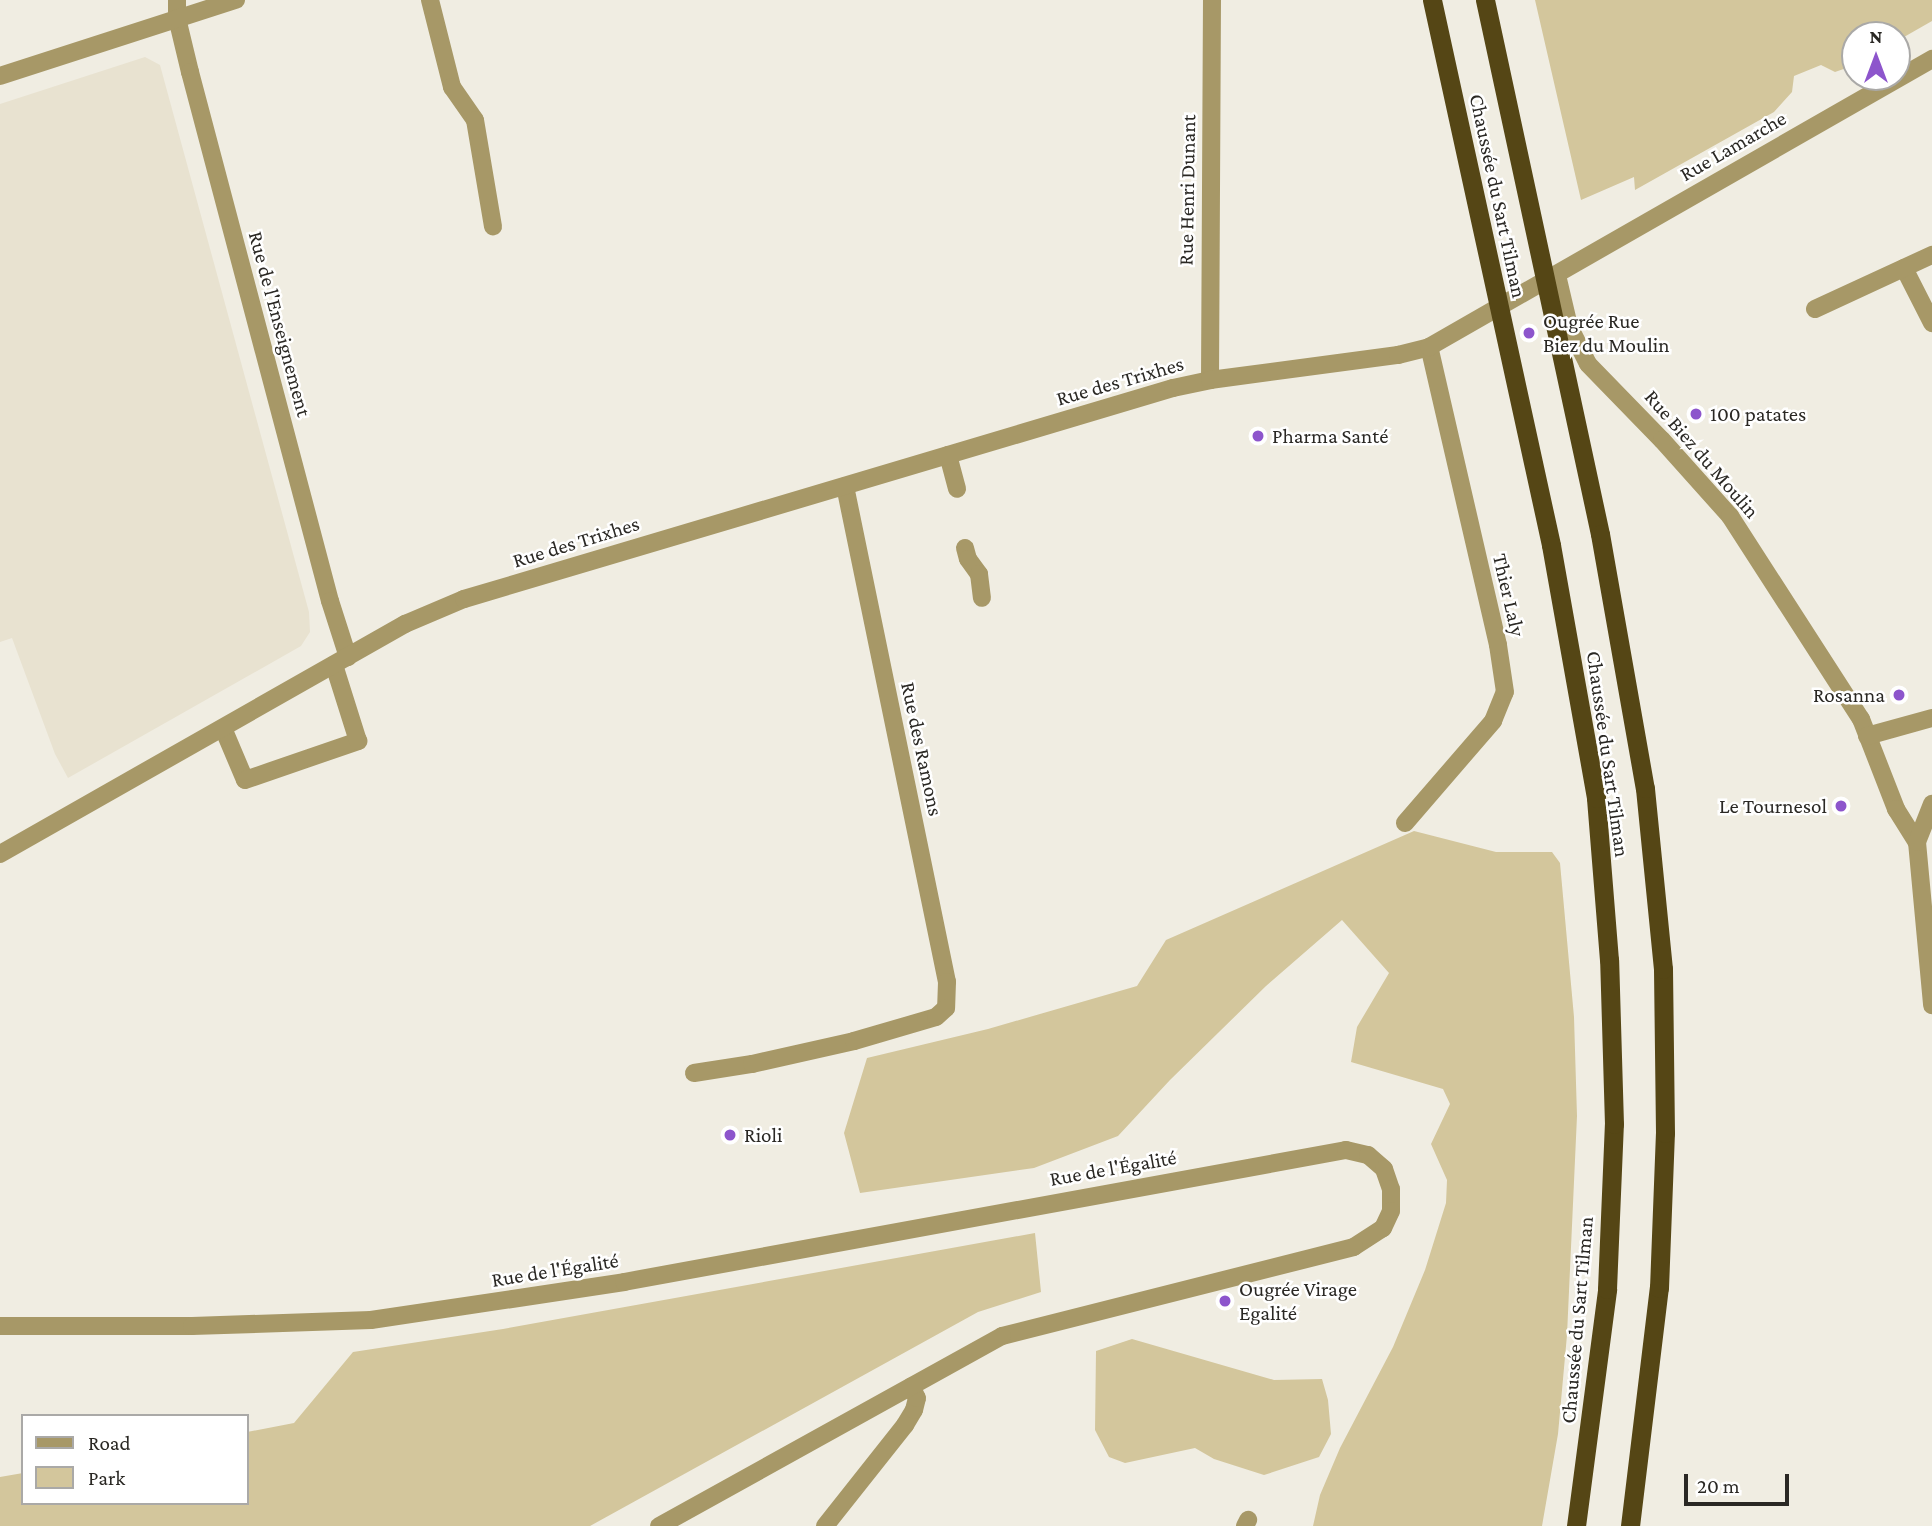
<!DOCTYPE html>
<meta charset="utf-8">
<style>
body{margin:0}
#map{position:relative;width:1932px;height:1526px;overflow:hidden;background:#f0ede2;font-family:"Crimson Pro",serif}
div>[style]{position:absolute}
.built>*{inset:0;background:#e8e2d0}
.green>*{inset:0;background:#d3c69c}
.service>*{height:18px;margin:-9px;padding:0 9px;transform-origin:9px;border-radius:9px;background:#a79867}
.minor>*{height:18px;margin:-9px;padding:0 9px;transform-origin:9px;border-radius:9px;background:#a79867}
.tertiary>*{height:18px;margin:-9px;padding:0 9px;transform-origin:9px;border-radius:9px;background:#a79867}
.trunk>*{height:19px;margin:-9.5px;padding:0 9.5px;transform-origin:9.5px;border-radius:9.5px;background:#554615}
.trunk-bridge>*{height:19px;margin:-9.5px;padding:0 9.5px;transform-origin:9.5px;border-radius:9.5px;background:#554615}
.dots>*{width:19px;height:19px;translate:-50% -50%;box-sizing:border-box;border:4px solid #fff;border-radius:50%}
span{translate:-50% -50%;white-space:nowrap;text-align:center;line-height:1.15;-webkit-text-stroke:5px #fff;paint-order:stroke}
.street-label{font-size:21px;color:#2a2824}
.poi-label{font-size:21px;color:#2a2824}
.left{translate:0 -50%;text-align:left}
.right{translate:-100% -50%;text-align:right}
.legend{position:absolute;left:21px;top:1414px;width:228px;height:91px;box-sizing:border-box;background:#fff;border:2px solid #aaa9a7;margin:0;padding:9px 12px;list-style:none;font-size:21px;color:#2a2824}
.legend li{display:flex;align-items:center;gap:14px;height:35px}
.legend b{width:35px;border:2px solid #aaa9a7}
.north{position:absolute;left:1841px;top:21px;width:70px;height:70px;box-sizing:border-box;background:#fff;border:2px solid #aaa9a7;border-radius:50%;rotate:0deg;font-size:19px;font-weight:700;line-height:28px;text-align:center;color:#2a2824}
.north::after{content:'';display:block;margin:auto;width:24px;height:32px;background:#8d55cc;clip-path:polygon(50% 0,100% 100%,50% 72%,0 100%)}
.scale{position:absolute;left:1684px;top:1474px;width:105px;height:32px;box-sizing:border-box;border:4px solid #2a2824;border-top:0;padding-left:9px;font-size:21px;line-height:24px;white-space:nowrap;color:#2a2824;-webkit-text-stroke:5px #fff;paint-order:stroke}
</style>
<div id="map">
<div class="built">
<div style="clip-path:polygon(145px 57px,160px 65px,309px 612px,310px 632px,301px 646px,68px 778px,55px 754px,12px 638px,0 642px,0 104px)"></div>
</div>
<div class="green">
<div style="clip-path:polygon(1535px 0,1932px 0,1932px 21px,1897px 41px,1897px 35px,1855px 35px,1855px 65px,1835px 72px,1821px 65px,1794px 76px,1792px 92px,1774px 112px,1635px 190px,1634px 177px,1581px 200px)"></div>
<div style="clip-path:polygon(1414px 831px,1496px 852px,1552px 852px,1560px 863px,1574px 1017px,1577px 1116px,1567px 1335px,1558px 1434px,1542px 1526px,1313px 1526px,1320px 1495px,1340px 1448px,1393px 1347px,1425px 1270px,1446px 1203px,1447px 1180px,1431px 1144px,1450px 1104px,1443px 1089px,1351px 1062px,1357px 1027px,1389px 973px,1342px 920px,1266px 986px,1170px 1080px,1118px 1136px,1034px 1168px,860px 1193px,844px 1133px,867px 1058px,988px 1029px,1137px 986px,1166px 940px)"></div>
<div style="clip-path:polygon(1035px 1233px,1041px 1292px,978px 1312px,590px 1526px,0 1526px,0 1477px,23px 1473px,23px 1503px,247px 1503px,247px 1432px,294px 1423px,353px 1352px,503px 1329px)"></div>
<div style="clip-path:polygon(1132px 1339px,1274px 1380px,1322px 1379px,1328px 1400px,1331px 1434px,1319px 1457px,1264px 1475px,1214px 1459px,1195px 1448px,1125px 1463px,1109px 1457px,1095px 1430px,1096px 1351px)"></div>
</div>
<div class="service">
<div style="left:430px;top:0;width:90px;rotate:75.8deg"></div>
<div style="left:452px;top:87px;width:40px;rotate:55.1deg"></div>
<div style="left:475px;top:120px;width:108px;rotate:80.4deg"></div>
<div style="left:1904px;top:268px;width:62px;rotate:63deg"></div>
<div style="left:1815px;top:309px;width:129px;rotate:-24.8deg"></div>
<div style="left:948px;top:455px;width:35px;rotate:75deg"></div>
<div style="left:965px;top:548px;width:11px;rotate:75deg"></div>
<div style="left:968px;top:559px;width:19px;rotate:54deg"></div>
<div style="left:979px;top:574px;width:24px;rotate:83deg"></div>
<div style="left:223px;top:728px;width:56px;rotate:67.1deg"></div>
<div style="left:245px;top:780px;width:120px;rotate:-19deg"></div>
<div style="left:358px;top:741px;width:80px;rotate:-107.5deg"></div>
<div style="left:694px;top:1073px;width:59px;rotate:-8.8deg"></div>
<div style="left:752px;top:1064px;width:105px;rotate:-12.7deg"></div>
<div style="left:854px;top:1041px;width:85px;rotate:-16.3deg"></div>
</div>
<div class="minor">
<div style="left:177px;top:0;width:18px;rotate:90deg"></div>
<div style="left:177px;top:18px;width:56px;rotate:76.5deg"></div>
<div style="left:190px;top:72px;width:547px;rotate:75.18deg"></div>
<div style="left:330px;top:601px;width:59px;rotate:72.2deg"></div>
<div style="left:0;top:76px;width:248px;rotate:-17.9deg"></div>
<div style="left:1557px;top:275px;width:52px;rotate:76.8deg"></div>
<div style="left:1569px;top:326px;width:42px;rotate:63.4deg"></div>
<div style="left:1588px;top:364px;width:106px;rotate:45.8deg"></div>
<div style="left:1662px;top:440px;width:102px;rotate:48.2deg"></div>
<div style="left:1730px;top:516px;width:242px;rotate:57.2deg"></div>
<div style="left:1861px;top:719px;width:97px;rotate:68.7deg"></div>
<div style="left:1896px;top:809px;width:39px;rotate:58deg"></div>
<div style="left:1917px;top:842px;width:164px;rotate:84.7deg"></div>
<div style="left:1210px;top:380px;width:380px;rotate:-89.7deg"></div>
<div style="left:845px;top:486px;width:506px;rotate:78.38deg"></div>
<div style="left:947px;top:982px;width:26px;rotate:92deg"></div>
<div style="left:946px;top:1008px;width:13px;rotate:138deg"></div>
<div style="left:1867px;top:736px;width:67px;rotate:-15.5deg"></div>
<div style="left:1405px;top:823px;width:135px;rotate:-49.2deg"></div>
<div style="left:1493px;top:721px;width:31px;rotate:-68deg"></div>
<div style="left:1505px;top:692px;width:48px;rotate:-98.5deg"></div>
<div style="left:1498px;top:645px;width:306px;rotate:-103deg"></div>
<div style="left:1917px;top:842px;width:41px;rotate:-68.5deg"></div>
<div style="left:0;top:854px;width:466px;rotate:-29.6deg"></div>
<div style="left:405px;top:624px;width:64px;rotate:-23deg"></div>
<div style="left:464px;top:599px;width:740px;rotate:-16.57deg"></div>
<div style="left:1173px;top:388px;width:38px;rotate:-12deg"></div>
<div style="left:1210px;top:380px;width:190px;rotate:-7.6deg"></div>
<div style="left:1398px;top:355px;width:32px;rotate:-14deg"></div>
<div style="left:1429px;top:347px;width:580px;rotate:-29.79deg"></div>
<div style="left:825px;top:1526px;width:129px;rotate:-51.6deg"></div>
<div style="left:905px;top:1425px;width:17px;rotate:-59deg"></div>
<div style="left:914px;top:1410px;width:12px;rotate:-76deg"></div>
<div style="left:917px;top:1398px;width:13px;rotate:-117deg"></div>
<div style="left:1245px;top:1526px;width:7px;rotate:-63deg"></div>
</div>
<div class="tertiary">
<div style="left:0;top:1326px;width:192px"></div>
<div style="left:192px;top:1326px;width:179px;rotate:-1.9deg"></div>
<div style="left:371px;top:1320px;width:256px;rotate:-8.5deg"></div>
<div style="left:624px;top:1282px;width:734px;rotate:-10.36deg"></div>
<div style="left:1346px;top:1150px;width:23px;rotate:13deg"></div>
<div style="left:1368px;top:1155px;width:21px;rotate:41deg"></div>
<div style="left:1384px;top:1169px;width:21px;rotate:71deg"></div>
<div style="left:1391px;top:1189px;width:22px;rotate:90deg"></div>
<div style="left:1391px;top:1211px;width:19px;rotate:115deg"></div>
<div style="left:1383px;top:1228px;width:35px;rotate:147deg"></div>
<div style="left:1354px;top:1247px;width:363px;rotate:165.8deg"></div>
<div style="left:1002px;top:1336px;width:392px;rotate:151deg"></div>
</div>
<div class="trunk">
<div style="left:1576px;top:1526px;width:239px;rotate:-82.5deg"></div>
<div style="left:1607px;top:1289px;width:165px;rotate:-87.6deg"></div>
<div style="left:1614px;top:1124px;width:164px;rotate:-91.7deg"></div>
<div style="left:1609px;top:960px;width:163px;rotate:-94.6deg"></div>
<div style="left:1630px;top:1526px;width:240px;rotate:-83.1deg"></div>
<div style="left:1659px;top:1288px;width:155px;rotate:-87.8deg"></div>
<div style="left:1665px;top:1133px;width:164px;rotate:-90.7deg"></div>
<div style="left:1663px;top:969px;width:182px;rotate:-95.7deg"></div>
</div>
<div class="trunk-bridge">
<div style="left:1432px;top:0;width:558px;rotate:77.68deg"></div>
<div style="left:1551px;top:545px;width:257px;rotate:79.9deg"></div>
<div style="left:1485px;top:0;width:546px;rotate:77.85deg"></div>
<div style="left:1600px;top:534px;width:258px;rotate:80deg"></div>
</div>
<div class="dots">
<div style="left:1529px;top:333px;background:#8d55cc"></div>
<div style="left:1696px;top:414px;background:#8d55cc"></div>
<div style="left:1258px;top:436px;background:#8d55cc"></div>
<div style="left:1899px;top:695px;background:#8d55cc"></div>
<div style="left:1841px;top:806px;background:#8d55cc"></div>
<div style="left:730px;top:1135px;background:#8d55cc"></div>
<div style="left:1225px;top:1301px;background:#8d55cc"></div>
</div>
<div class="street-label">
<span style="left:1733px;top:146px;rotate:-30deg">Rue Lamarche</span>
<span style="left:1187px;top:190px;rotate:-89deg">Rue Henri Dunant</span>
<span style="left:1498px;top:196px;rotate:78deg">Chaussée du Sart Tilman</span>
<span style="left:280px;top:324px;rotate:75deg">Rue de l'Enseignement</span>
<span style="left:1120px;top:381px;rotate:-16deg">Rue des Trixhes</span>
<span style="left:1702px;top:454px;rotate:49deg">Rue Biez du Moulin</span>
<span style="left:576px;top:542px;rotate:-17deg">Rue des Trixhes</span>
<span style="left:1509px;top:595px;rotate:77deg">Thier Laly</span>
<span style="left:922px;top:749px;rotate:78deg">Rue des Ramons</span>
<span style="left:1608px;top:754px;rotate:82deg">Chaussée du Sart Tilman</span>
<span style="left:1113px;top:1168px;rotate:-10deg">Rue de l'Égalité</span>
<span style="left:555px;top:1270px;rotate:-9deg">Rue de l'Égalité</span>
<span style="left:1577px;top:1320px;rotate:-85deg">Chaussée du Sart Tilman</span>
</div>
<div class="poi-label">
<span class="left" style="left:1543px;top:333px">Ougrée Rue<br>Biez du Moulin</span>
<span class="left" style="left:1710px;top:414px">100 patates</span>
<span class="left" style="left:1272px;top:436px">Pharma Santé</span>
<span class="right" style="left:1885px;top:695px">Rosanna</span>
<span class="right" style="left:1827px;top:806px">Le Tournesol</span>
<span class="left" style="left:744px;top:1135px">Rioli</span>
<span class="left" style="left:1239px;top:1301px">Ougrée Virage<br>Egalité</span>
</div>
<ul class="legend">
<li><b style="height:9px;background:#a79867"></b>Road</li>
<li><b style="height:19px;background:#d3c69c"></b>Park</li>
</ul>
<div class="north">N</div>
<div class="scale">20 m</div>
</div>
